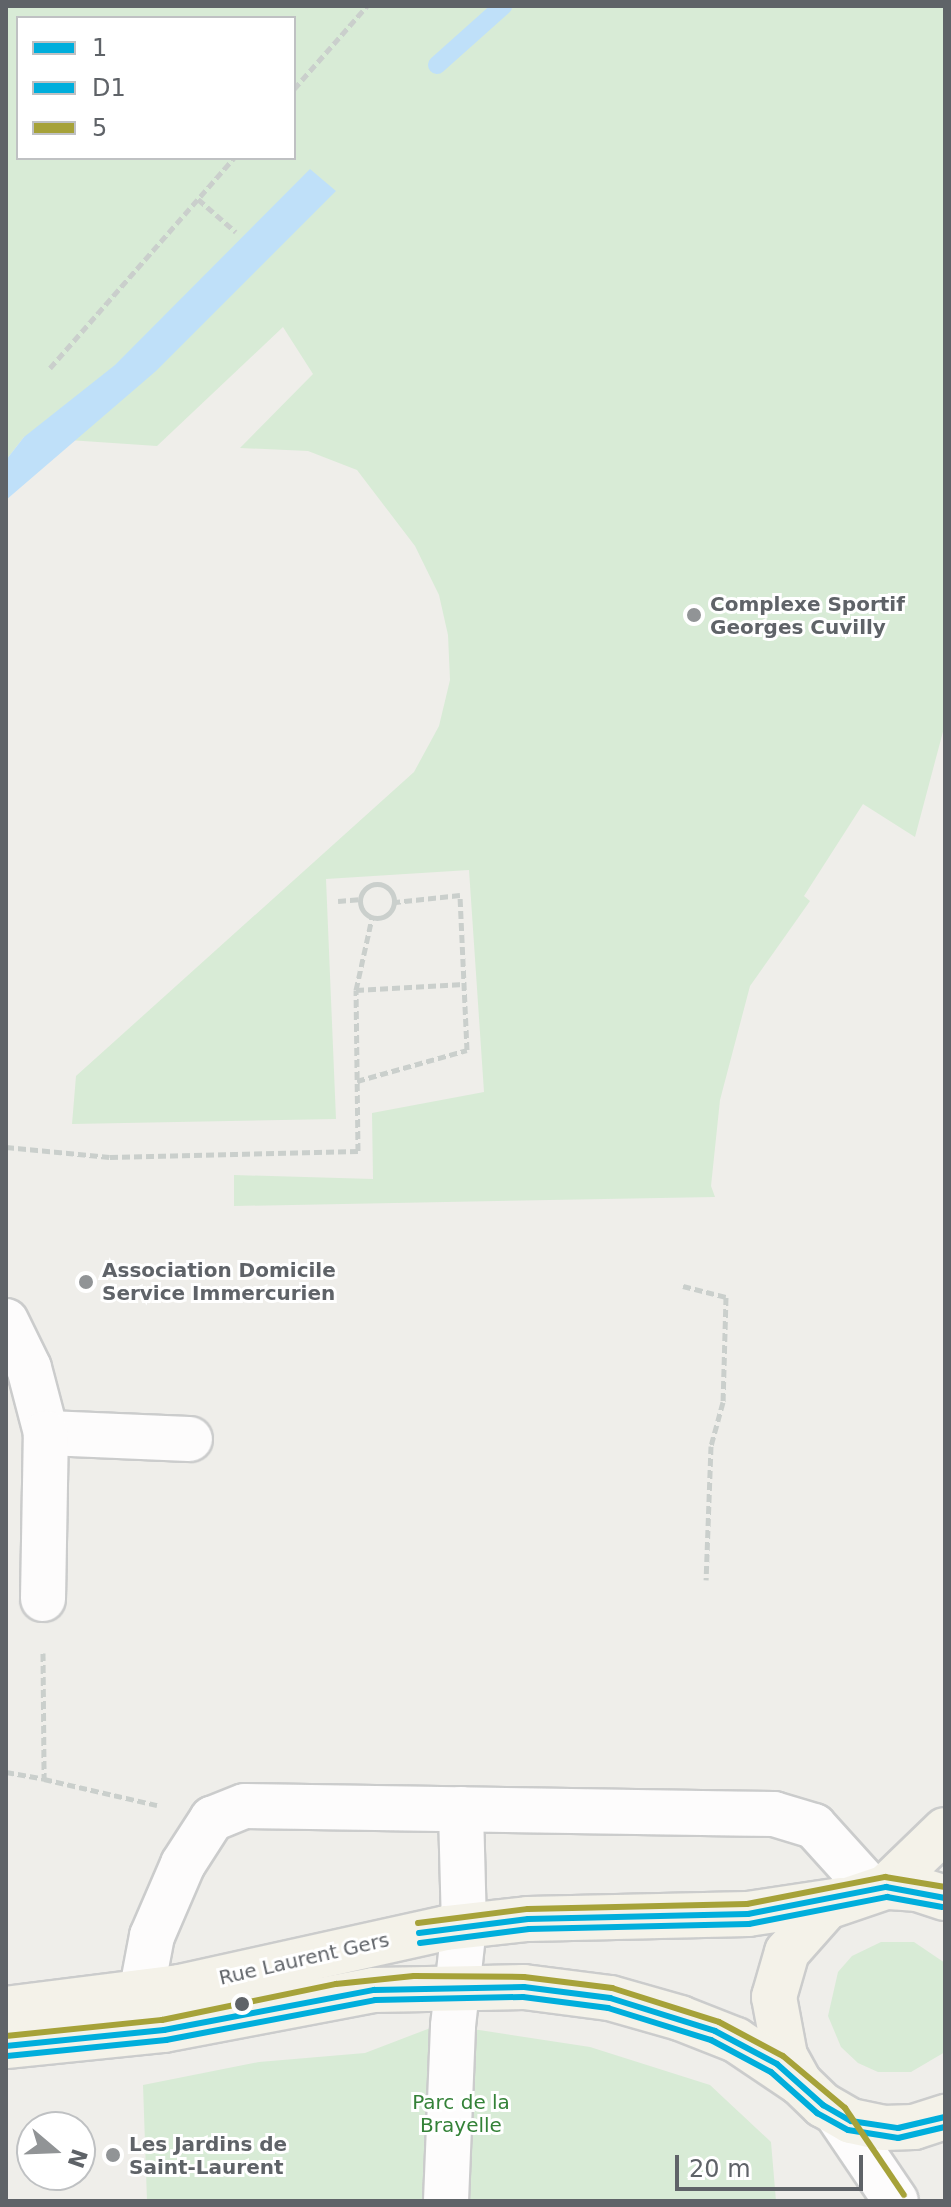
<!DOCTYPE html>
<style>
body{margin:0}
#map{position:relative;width:951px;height:2207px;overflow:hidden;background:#efeeea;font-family:"DejaVu Sans",sans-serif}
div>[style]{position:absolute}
.green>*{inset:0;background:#d8ebd6}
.water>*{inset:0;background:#bfe0f9}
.stream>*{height:18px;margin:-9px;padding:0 9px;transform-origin:9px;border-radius:9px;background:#bfe0f9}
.path>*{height:5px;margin-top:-2.5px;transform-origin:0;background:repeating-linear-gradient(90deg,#cacfcc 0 8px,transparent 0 12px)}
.path>.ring{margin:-2.5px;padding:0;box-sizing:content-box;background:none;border:5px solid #cacfcc;border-radius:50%}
.roads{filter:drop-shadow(2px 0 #cbcccc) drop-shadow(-2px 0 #cbcccc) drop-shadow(0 2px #cbcccc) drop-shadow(0 -2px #cbcccc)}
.minor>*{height:44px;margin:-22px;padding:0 22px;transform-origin:22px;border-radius:22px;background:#fdfcfc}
.major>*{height:44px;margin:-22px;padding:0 22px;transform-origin:22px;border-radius:22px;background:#f4f2e9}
.bus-1>*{height:6px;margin:-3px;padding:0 3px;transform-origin:3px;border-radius:3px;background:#00aedc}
.bus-2>*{height:6px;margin:-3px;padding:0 3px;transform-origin:3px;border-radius:3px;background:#00aedc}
.bus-3>*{height:6px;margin:-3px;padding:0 3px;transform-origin:3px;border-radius:3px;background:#a6a239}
.dots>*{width:22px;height:22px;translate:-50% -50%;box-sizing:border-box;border:4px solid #fff;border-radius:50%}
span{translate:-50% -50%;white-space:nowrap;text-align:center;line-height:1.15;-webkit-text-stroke:6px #fff;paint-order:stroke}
.poi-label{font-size:20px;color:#5f6368;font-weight:700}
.left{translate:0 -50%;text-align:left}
.street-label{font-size:20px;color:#5f6368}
.park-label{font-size:20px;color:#348238}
.frame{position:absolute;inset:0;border:8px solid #5f6368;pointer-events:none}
.legend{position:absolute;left:16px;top:16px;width:280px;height:144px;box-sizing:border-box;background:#fff;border:2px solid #bfc1c3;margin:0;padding:10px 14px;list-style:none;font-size:24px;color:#5f6368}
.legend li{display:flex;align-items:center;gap:16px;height:40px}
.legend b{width:40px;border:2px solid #bfc1c3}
.north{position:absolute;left:16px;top:2111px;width:80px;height:80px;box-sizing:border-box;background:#fff;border:2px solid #bfc1c3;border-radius:50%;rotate:109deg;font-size:22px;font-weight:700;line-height:32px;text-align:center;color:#5f6368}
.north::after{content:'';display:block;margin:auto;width:28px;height:36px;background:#919496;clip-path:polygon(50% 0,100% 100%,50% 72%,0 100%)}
.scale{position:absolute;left:675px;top:2155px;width:188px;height:36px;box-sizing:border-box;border:4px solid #5f6368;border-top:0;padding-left:10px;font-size:24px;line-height:28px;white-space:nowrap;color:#5f6368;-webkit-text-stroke:6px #fff;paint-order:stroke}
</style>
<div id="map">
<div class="green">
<div style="clip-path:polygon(evenodd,6px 6px,945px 6px,945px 724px,915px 837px,863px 804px,804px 896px,810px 901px,750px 986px,720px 1100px,711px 1186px,715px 1197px,234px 1206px,234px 1175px,373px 1179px,372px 1113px,484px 1092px,469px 870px,326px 879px,336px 1119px,72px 1124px,76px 1076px,414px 772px,439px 726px,450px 680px,448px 635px,439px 595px,415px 546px,357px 470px,308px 451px,240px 448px,313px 374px,283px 327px,157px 446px,24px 437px,6px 460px,6px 6px,18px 18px,294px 18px,294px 158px,18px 158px,18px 18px)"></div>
<div style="clip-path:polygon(881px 1942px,914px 1942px,945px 1963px,945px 2052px,911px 2072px,878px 2072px,858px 2063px,841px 2047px,828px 2016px,838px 1972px,852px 1956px)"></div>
<div style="clip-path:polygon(453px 2026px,590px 2047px,710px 2085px,771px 2142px,776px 2201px,147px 2201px,143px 2085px,259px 2062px,365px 2053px,433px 2027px)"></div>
</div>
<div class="water">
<div style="clip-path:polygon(310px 169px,336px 191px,156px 371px,6px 500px,6px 460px,24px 437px,115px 365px)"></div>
</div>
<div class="stream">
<div style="left:437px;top:65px;width:89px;rotate:-41.8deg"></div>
</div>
<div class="path">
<div style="left:294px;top:89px;width:111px;rotate:-48.7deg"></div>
<div style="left:198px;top:199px;width:50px;rotate:41deg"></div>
<div style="left:50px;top:368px;width:279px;rotate:-48.8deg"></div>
<div class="ring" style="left:360px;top:884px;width:29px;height:29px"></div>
<div style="left:338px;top:901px;width:21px;rotate:-5deg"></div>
<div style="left:356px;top:990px;width:108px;rotate:-3.2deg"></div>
<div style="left:357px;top:1081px;width:114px;rotate:-15.7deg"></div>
<div style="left:467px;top:1050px;width:155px;rotate:-92.6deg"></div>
<div style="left:460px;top:895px;width:65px;rotate:173.9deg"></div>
<div style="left:6px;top:1147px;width:104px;rotate:5.5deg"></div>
<div style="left:110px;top:1157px;width:248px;rotate:-1.4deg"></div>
<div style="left:358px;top:1151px;width:161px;rotate:-90.7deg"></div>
<div style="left:356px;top:990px;width:74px;rotate:-77.5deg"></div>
<div style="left:683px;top:1286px;width:44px;rotate:14.3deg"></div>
<div style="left:726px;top:1297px;width:105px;rotate:91.6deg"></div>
<div style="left:723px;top:1402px;width:46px;rotate:105.3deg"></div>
<div style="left:711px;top:1446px;width:134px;rotate:92.1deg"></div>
<div style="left:43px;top:1653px;width:126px;rotate:89.5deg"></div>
<div style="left:44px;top:1779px;width:116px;rotate:13deg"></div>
<div style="left:6px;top:1772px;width:39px;rotate:10deg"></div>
</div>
<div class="roads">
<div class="minor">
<div style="left:6px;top:1321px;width:52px;rotate:63.9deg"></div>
<div style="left:29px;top:1368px;width:67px;rotate:75.3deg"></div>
<div style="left:46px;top:1433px;width:144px;rotate:2.4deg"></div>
<div style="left:43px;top:1599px;width:166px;rotate:-89deg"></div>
<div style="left:141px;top:1994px;width:59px;rotate:-79.3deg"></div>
<div style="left:152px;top:1936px;width:78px;rotate:-66.7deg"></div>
<div style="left:183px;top:1864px;width:54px;rotate:-57.2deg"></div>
<div style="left:212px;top:1819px;width:35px;rotate:-22deg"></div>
<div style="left:245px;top:1806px;width:529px;rotate:0.87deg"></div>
<div style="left:774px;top:1814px;width:42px;rotate:16.7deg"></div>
<div style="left:814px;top:1826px;width:85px;rotate:47.9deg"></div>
<div style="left:837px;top:2114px;width:105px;rotate:55.9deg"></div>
<div style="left:446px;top:2201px;width:175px;rotate:-87.7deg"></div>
<div style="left:453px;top:2026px;width:101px;rotate:-83.7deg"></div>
<div style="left:464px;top:1926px;width:117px;rotate:-91.5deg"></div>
</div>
<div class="major">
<div style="left:886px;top:1887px;width:82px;rotate:-44deg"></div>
<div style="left:945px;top:1898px;width:28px;rotate:-162deg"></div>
<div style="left:918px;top:1889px;width:32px;rotate:-176deg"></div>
<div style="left:886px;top:1887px;width:62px;rotate:161.3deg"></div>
<div style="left:827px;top:1907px;width:60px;rotate:131.6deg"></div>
<div style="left:787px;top:1952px;width:47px;rotate:106.1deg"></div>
<div style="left:774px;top:1997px;width:60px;rotate:79.4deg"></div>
<div style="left:785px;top:2056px;width:31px;rotate:61deg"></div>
<div style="left:800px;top:2083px;width:32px;rotate:44deg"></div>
<div style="left:823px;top:2105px;width:32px;rotate:30deg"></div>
<div style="left:851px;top:2121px;width:33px;rotate:12deg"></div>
<div style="left:883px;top:2128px;width:31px;rotate:-2deg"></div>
<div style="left:914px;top:2127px;width:33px;rotate:-18deg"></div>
<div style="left:6px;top:2009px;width:175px;rotate:-7.2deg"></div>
<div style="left:180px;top:1987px;width:272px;rotate:-12.5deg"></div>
<div style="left:446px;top:1928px;width:82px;rotate:-6.3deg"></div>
<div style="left:528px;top:1919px;width:220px;rotate:-1.3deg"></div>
<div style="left:748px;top:1914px;width:94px;rotate:-8.6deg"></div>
<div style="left:6px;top:2046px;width:159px;rotate:-5.8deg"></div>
<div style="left:164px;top:2030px;width:214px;rotate:-10.8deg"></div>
<div style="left:374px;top:1990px;width:150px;rotate:-1.1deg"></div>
<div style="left:524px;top:1987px;width:87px;rotate:7.3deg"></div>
<div style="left:610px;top:1998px;width:73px;rotate:15.9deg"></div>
<div style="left:680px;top:2018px;width:60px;rotate:21.4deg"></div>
<div style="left:736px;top:2040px;width:77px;rotate:33.9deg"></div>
</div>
</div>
<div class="bus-1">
<div style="left:419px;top:1933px;width:110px;rotate:-7.3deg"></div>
<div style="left:528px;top:1919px;width:220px;rotate:-1.3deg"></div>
<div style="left:748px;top:1914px;width:141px;rotate:-11.1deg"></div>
<div style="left:886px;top:1887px;width:60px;rotate:10.6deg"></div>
<div style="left:6px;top:2046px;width:159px;rotate:-5.8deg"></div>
<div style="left:164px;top:2030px;width:214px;rotate:-10.8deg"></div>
<div style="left:374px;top:1990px;width:150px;rotate:-1.1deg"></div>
<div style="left:524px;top:1987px;width:87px;rotate:7.3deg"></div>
<div style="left:610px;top:1998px;width:110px;rotate:17.4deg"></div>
<div style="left:715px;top:2031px;width:70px;rotate:28deg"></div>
<div style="left:777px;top:2064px;width:62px;rotate:41.7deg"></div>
<div style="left:823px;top:2105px;width:32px;rotate:30deg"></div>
<div style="left:851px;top:2121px;width:48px;rotate:8.5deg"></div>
<div style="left:898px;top:2128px;width:48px;rotate:-13.2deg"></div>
</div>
<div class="bus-2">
<div style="left:420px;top:1943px;width:110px;rotate:-7.3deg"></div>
<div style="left:529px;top:1929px;width:220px;rotate:-1.3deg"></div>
<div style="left:749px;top:1924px;width:141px;rotate:-11.1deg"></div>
<div style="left:887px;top:1897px;width:56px;rotate:10.3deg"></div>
<div style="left:7px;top:2056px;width:160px;rotate:-5.7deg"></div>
<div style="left:166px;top:2040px;width:213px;rotate:-10.8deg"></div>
<div style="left:375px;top:2000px;width:148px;rotate:-1.2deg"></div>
<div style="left:523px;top:1997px;width:86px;rotate:7.4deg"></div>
<div style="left:608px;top:2008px;width:108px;rotate:17.3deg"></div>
<div style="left:711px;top:2040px;width:68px;rotate:28.1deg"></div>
<div style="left:771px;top:2072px;width:62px;rotate:41.7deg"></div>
<div style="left:817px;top:2113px;width:35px;rotate:29deg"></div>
<div style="left:848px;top:2130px;width:51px;rotate:9.1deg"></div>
<div style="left:898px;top:2138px;width:48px;rotate:-13.2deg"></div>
</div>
<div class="bus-3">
<div style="left:418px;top:1923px;width:111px;rotate:-7.3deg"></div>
<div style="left:528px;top:1909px;width:219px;rotate:-1.3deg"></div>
<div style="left:747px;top:1904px;width:141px;rotate:-11.1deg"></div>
<div style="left:885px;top:1877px;width:61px;rotate:9.5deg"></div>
<div style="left:6px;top:2036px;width:157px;rotate:-5.9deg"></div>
<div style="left:162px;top:2020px;width:178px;rotate:-11.7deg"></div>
<div style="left:336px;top:1984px;width:78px;rotate:-5.9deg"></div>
<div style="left:414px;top:1976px;width:110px;rotate:0.5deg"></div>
<div style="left:524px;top:1977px;width:89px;rotate:7.1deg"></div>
<div style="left:612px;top:1988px;width:112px;rotate:17.6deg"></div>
<div style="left:719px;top:2022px;width:72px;rotate:28deg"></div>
<div style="left:783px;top:2056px;width:81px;rotate:40deg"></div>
<div style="left:845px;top:2108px;width:105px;rotate:55.9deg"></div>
</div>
<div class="dots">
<div style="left:694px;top:615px;background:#919496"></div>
<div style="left:86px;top:1282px;background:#919496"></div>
<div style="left:242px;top:2004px;background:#5f6368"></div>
<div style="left:113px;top:2155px;background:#919496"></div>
</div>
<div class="poi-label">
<span class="left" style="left:710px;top:616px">Complexe Sportif<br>Georges Cuvilly</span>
<span class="left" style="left:102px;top:1282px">Association Domicile<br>Service Immercurien</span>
<span class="left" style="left:129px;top:2156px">Les Jardins de<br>Saint-Laurent</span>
</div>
<div class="street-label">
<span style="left:304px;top:1959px;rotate:-13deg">Rue Laurent Gers</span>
</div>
<div class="park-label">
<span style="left:461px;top:2114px">Parc de la<br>Brayelle</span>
</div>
<div class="frame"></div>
<ul class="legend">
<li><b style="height:10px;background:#00aedc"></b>1</li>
<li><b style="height:10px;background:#00aedc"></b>D1</li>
<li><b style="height:10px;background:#a6a239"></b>5</li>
</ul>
<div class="north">N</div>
<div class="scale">20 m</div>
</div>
